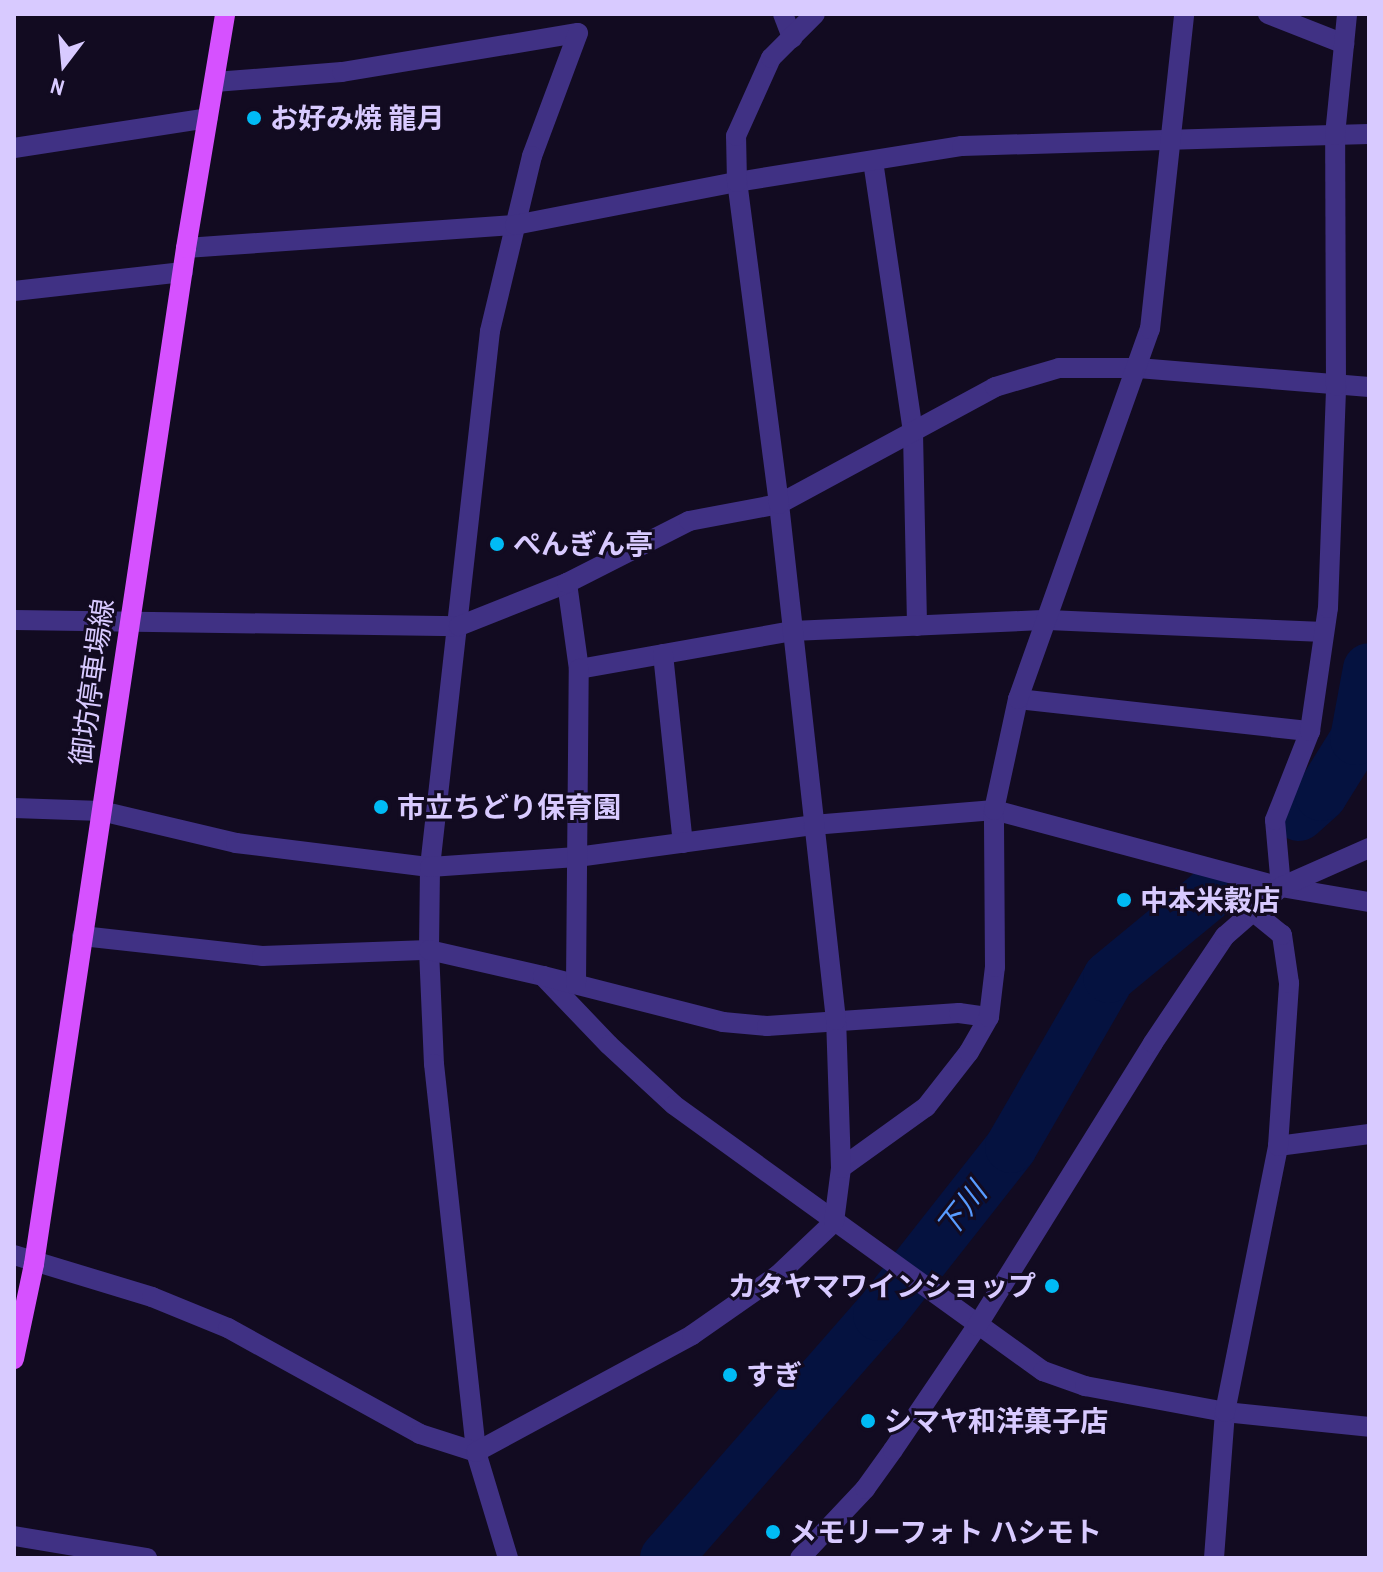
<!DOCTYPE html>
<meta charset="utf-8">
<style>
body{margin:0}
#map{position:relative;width:1383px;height:1572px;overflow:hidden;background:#120b21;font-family:"Archivo Narrow","Noto Sans JP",sans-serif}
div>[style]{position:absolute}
.river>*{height:52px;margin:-26px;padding:0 26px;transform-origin:26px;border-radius:26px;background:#051240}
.minor>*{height:20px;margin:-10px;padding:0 10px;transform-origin:10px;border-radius:10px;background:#403184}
.major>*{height:20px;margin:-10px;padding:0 10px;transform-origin:10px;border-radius:10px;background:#d651ff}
.dots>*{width:22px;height:22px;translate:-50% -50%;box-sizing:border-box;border:4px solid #120b21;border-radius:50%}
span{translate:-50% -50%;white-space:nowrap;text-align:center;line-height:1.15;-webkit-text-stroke:6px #120b21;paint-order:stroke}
.poi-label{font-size:28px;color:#d8caff;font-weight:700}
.left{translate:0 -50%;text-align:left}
.right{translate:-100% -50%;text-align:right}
.street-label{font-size:28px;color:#d8caff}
.water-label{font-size:30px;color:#589bff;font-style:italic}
.frame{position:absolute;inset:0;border:16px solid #d8caff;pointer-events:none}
.north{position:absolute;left:24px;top:24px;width:80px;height:80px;-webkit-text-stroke:6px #120b21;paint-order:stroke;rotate:196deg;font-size:22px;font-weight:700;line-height:32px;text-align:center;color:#d8caff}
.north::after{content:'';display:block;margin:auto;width:28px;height:36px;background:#d8caff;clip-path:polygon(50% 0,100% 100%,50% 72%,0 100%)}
</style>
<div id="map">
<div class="river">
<div style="left:1299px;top:815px;width:30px;rotate:-42deg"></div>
<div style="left:1321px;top:795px;width:66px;rotate:-58deg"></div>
<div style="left:1356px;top:739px;width:71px;rotate:-79.5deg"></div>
<div style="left:666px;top:1558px;width:323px;rotate:-48.8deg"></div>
<div style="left:879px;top:1315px;width:214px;rotate:-51.8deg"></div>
<div style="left:1011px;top:1147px;width:196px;rotate:-60deg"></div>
<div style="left:1109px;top:977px;width:132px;rotate:-39.5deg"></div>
</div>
<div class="minor">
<div style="left:783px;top:14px;width:26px;rotate:69deg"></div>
<div style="left:1268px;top:14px;width:82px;rotate:21.5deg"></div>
<div style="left:215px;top:82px;width:127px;rotate:-4.5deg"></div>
<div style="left:342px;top:72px;width:239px;rotate:-9.4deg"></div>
<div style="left:578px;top:33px;width:131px;rotate:110.5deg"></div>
<div style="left:532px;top:156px;width:180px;rotate:103.5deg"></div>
<div style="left:490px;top:331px;width:539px;rotate:96.39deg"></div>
<div style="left:430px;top:867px;width:83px;rotate:90.7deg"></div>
<div style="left:429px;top:950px;width:114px;rotate:87.5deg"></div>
<div style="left:434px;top:1064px;width:390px;rotate:83.8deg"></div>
<div style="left:476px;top:1452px;width:111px;rotate:73.2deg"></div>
<div style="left:14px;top:148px;width:196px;rotate:-8.8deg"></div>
<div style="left:873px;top:161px;width:275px;rotate:81.6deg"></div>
<div style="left:913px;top:433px;width:193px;rotate:88.8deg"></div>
<div style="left:186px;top:248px;width:330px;rotate:-4deg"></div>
<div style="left:515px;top:225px;width:226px;rotate:-11deg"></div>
<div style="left:737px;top:182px;width:228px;rotate:-9.1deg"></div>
<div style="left:962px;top:146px;width:407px;rotate:-1.7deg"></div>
<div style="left:14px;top:291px;width:170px;rotate:-6.4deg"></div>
<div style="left:567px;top:583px;width:87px;rotate:82.1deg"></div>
<div style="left:579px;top:669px;width:216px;rotate:-10.1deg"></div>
<div style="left:792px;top:631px;width:256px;rotate:-2.5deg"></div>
<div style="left:1048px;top:620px;width:276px;rotate:2.5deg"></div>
<div style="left:14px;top:620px;width:445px;rotate:0.8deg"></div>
<div style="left:459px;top:626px;width:116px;rotate:-21.7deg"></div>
<div style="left:567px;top:583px;width:137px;rotate:-26.9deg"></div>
<div style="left:689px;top:521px;width:92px;rotate:-10.7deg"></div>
<div style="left:779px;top:504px;width:246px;rotate:-28.4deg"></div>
<div style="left:995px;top:387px;width:67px;rotate:-16.5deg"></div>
<div style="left:1059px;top:368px;width:79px"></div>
<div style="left:1138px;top:368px;width:232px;rotate:4.7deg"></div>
<div style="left:663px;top:654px;width:190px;rotate:84deg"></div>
<div style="left:1018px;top:699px;width:294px;rotate:6.3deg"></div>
<div style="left:14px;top:808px;width:87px;rotate:2deg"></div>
<div style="left:101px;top:811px;width:139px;rotate:13.3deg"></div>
<div style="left:236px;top:843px;width:195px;rotate:7.1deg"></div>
<div style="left:430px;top:867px;width:147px;rotate:-3.9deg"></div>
<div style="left:577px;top:857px;width:238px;rotate:-7.7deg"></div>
<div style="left:813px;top:825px;width:182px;rotate:-4.7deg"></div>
<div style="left:994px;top:810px;width:297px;rotate:15deg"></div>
<div style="left:1281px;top:887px;width:89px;rotate:9.7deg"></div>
<div style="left:1281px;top:887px;width:67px;rotate:-95.1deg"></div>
<div style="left:1275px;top:820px;width:96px;rotate:-68.5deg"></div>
<div style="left:1310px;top:731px;width:124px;rotate:-81.7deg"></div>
<div style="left:1328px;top:608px;width:222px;rotate:-87.9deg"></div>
<div style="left:1336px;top:386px;width:251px;rotate:-90.2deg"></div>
<div style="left:1335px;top:135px;width:122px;rotate:-84.3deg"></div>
<div style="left:82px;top:936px;width:181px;rotate:6.3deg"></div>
<div style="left:262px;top:956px;width:167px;rotate:-2.1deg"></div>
<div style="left:429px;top:950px;width:117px;rotate:12.8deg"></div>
<div style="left:543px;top:976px;width:95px;rotate:46.3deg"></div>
<div style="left:609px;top:1045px;width:88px;rotate:42.7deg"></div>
<div style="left:674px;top:1105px;width:455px;rotate:35.8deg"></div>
<div style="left:1043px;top:1371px;width:45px;rotate:19.7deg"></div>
<div style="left:1085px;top:1386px;width:142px;rotate:10.5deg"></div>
<div style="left:1225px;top:1412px;width:145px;rotate:5.9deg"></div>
<div style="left:543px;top:976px;width:186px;rotate:14.3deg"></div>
<div style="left:723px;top:1022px;width:44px;rotate:5.2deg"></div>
<div style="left:767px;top:1026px;width:192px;rotate:-3.9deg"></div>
<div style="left:959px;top:1013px;width:30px;rotate:8deg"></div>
<div style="left:576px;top:984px;width:315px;rotate:-89.5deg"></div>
<div style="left:1278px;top:1146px;width:92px;rotate:-7.5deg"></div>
<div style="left:841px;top:1168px;width:105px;rotate:-35.7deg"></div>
<div style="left:926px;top:1107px;width:70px;rotate:-52deg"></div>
<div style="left:969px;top:1052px;width:40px;rotate:-60.3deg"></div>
<div style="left:989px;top:1017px;width:50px;rotate:-83.2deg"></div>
<div style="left:995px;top:967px;width:157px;rotate:-90.4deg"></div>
<div style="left:994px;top:810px;width:114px;rotate:-77.8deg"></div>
<div style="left:1018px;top:699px;width:393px;rotate:-70.4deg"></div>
<div style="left:1150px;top:329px;width:317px;rotate:-83.8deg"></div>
<div style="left:14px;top:1255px;width:144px;rotate:16.9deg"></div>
<div style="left:152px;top:1297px;width:82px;rotate:22.2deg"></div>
<div style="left:228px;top:1328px;width:219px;rotate:28.9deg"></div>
<div style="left:420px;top:1434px;width:59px;rotate:17.8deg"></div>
<div style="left:476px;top:1452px;width:246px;rotate:-28.4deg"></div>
<div style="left:692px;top:1335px;width:105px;rotate:-34.9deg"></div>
<div style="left:778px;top:1275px;width:77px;rotate:-43.4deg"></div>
<div style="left:834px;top:1222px;width:54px;rotate:-82.6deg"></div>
<div style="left:841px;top:1168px;width:148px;rotate:-91.9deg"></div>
<div style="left:836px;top:1020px;width:519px;rotate:-96.3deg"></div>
<div style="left:779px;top:504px;width:325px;rotate:-97.4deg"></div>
<div style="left:737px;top:182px;width:46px;rotate:-91.2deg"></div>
<div style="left:736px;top:136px;width:85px;rotate:-65.8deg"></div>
<div style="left:771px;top:58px;width:62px;rotate:-45deg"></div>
<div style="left:14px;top:1536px;width:135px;rotate:9.4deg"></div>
<div style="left:800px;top:1558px;width:95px;rotate:-46.7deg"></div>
<div style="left:865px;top:1489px;width:48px;rotate:-54.3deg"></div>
<div style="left:893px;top:1450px;width:150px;rotate:-55.9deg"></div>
<div style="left:977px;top:1326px;width:333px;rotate:-58.1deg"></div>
<div style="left:1153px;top:1043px;width:129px;rotate:-56.1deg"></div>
<div style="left:1225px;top:936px;width:74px;rotate:-41.2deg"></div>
<div style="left:1281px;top:887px;width:96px;rotate:-23.9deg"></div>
<div style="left:1214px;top:1558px;width:146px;rotate:-85.7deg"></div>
<div style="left:1225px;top:1412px;width:271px;rotate:-78.7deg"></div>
<div style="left:1278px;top:1146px;width:163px;rotate:-86.1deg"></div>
<div style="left:1289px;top:983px;width:49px;rotate:-98.3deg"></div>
<div style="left:1282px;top:935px;width:38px;rotate:-141deg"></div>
</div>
<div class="major">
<div style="left:14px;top:1359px;width:97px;rotate:-78.1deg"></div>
<div style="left:34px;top:1264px;width:1027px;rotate:-81.49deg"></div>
<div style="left:186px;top:248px;width:237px;rotate:-80.5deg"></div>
</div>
<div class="dots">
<div style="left:254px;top:118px;background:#00bbf5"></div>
<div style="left:497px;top:544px;background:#00bbf5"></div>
<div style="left:381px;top:807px;background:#00bbf5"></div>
<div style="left:1124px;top:900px;background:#00bbf5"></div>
<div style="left:1052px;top:1286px;background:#00bbf5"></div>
<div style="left:730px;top:1375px;background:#00bbf5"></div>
<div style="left:868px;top:1421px;background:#00bbf5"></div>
<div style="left:773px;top:1532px;background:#00bbf5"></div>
</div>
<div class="poi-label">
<span class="left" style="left:270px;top:118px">お好み焼 龍月</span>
<span class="left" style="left:513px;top:544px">ぺんぎん亭</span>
<span class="left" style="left:397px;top:807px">市立ちどり保育園</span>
<span class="left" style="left:1140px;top:900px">中本米穀店</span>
<span class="right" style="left:1036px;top:1286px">カタヤマワインショップ</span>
<span class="left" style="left:746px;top:1375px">すぎ</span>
<span class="left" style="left:884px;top:1421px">シマヤ和洋菓子店</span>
<span class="left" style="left:789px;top:1532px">メモリーフォト ハシモト</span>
</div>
<div class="street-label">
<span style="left:92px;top:682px;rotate:-82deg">御坊停車場線</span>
</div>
<div class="water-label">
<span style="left:961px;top:1210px;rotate:-52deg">下川</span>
</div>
<div class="frame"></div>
<div class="north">N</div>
</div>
